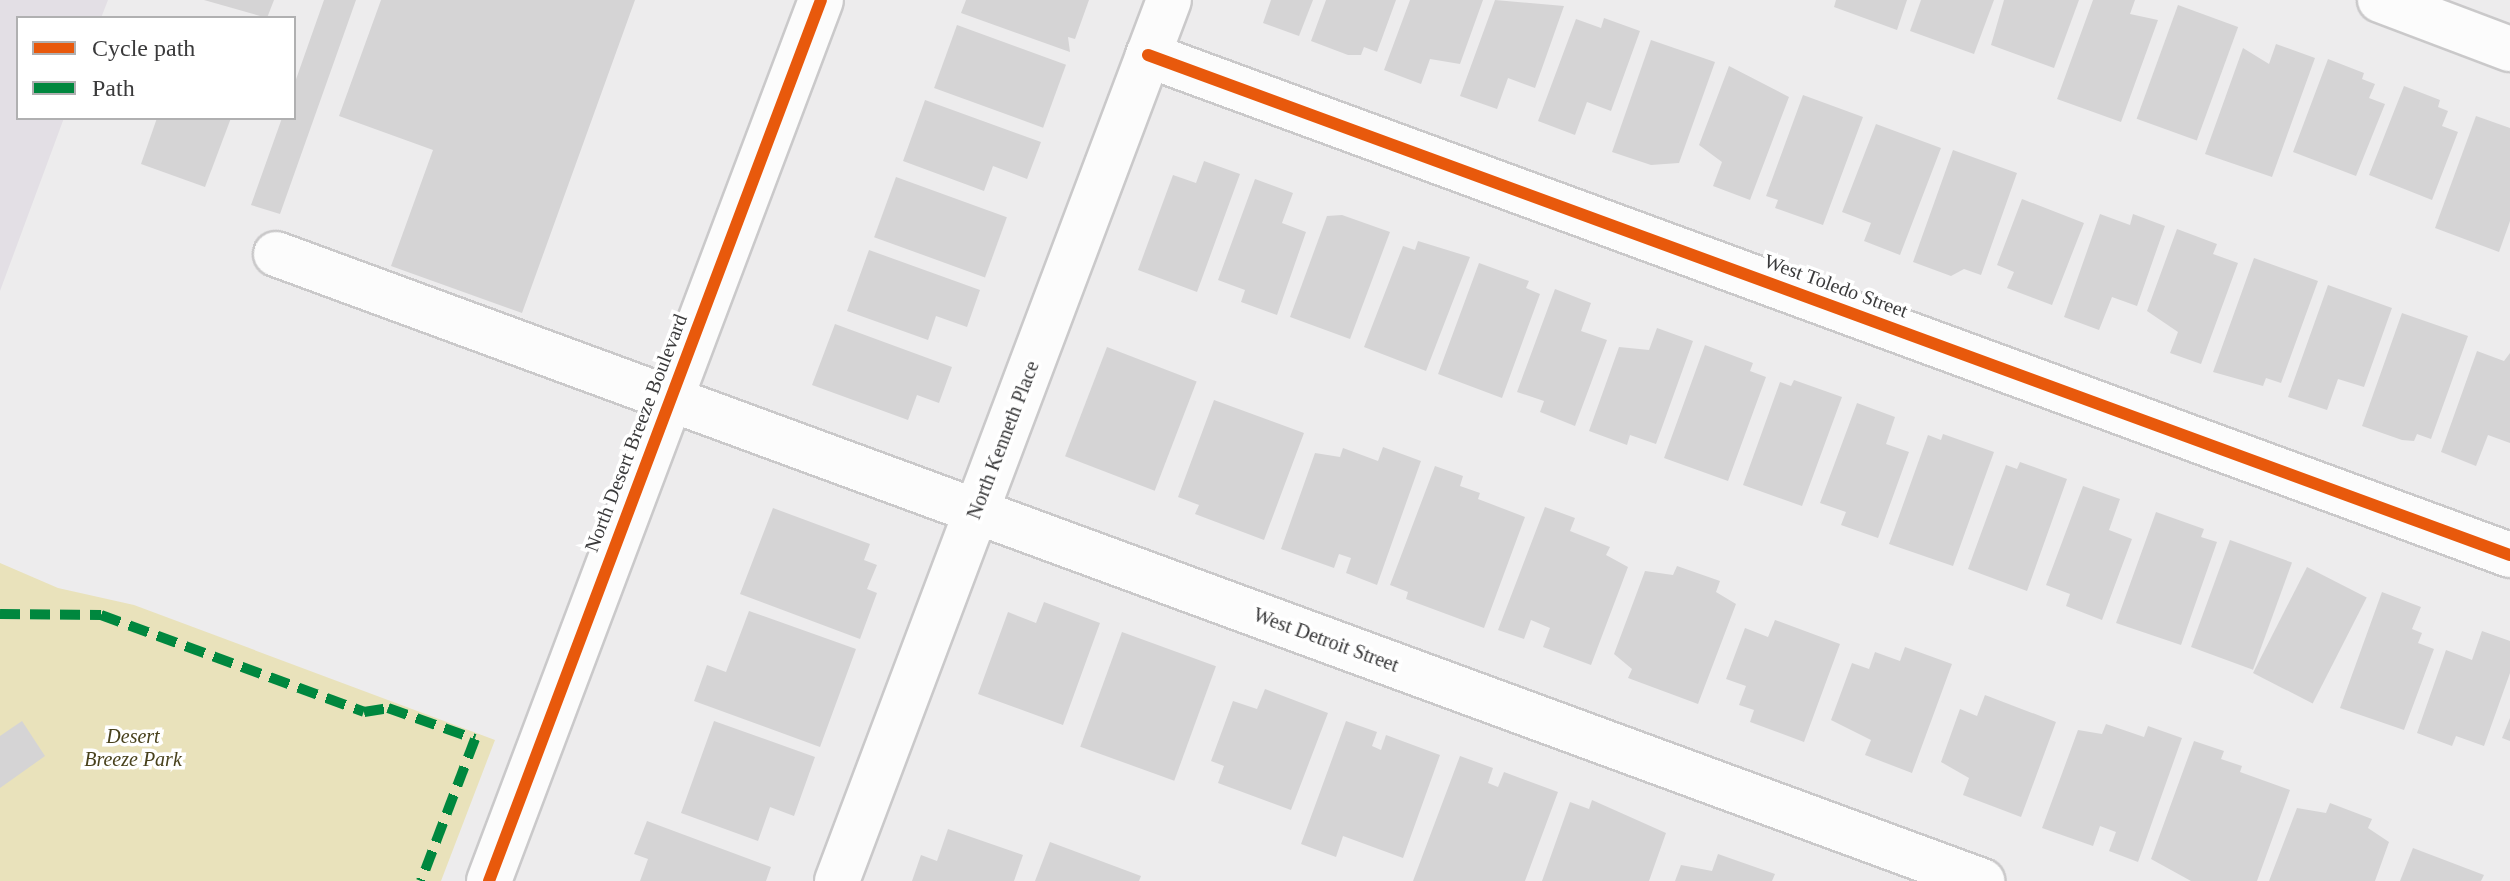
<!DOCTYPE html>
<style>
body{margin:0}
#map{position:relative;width:2510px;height:881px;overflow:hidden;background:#edeced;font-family:Georgia,serif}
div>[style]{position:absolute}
.built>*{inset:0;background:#e3dfe5}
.green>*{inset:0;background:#e9e2bb}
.building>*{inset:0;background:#d5d4d5;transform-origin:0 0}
.roads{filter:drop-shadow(2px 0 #cac9ca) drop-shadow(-2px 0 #cac9ca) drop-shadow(0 2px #cac9ca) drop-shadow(0 -2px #cac9ca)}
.minor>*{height:44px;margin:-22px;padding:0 22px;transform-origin:22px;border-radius:22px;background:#fcfcfc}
.quiet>*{height:10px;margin-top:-5px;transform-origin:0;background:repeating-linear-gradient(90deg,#00873e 0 20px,transparent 0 30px)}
.cycleway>*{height:12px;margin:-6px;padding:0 6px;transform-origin:6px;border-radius:6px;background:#e8590c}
span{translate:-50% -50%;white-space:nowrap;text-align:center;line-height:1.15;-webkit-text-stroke:7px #fff;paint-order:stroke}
.street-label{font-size:20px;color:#3a3a3b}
.park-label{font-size:20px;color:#48411c;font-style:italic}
.legend{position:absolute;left:16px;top:16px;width:280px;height:104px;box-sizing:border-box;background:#fff;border:2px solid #b0b0b1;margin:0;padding:10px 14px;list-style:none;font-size:24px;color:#3a3a3b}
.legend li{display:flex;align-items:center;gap:16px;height:40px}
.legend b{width:40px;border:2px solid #b0b0b1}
</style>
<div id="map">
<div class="built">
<div style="clip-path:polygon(0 0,108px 0,101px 18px,18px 18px,18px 118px,64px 118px,0 291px)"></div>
</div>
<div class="green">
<div style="clip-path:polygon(0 563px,58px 588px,134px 605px,495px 740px,441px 881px,0 881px)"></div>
</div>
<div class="building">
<div style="clip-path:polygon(204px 0,274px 0,267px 18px)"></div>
<div style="clip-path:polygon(324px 0,356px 0,280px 214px,251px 205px,282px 118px,294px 118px,294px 85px)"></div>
<div style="clip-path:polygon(381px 0,635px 0,522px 313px,391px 266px,433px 150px,339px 116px)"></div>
<div style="clip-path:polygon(966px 0,1089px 0,1075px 39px,1068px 37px,1070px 52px,961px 13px)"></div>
<div style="clip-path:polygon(1271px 0,1313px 0,1299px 36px,1263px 23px)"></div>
<div style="clip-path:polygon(1326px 0,1396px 0,1377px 52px,1364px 47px,1361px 55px,1348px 55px,1311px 41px)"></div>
<div style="clip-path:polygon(1410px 0,1483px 0,1460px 64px,1430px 59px,1421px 84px,1384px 70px)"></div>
<div style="clip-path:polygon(1495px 0,1564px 6px,1535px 88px,1508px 78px,1497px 109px,1460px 96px)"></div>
<div style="clip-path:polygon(1836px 0,1907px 0,1897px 30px,1834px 7px)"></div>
<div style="clip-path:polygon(1921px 0,1994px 0,1974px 54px,1910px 31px)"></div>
<div style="clip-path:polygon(2004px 0,2079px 0,2054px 68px,1991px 45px)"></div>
<div style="clip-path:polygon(2093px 0,2135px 0,2130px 14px,2158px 20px,2121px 122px,2057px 99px)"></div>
<div style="left:2178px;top:5px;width:64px;height:121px;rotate:20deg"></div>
<div style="clip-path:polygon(1604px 18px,1640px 31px,1611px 111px,1587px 102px,1575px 135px,1538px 121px,1576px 19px,1601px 28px)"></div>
<div style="left:957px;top:25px;width:116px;height:67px;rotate:20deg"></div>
<div style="clip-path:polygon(1651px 40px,1715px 62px,1679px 163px,1651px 165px,1612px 152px)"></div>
<div style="clip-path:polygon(2276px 44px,2315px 58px,2272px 177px,2205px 154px,2243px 48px,2269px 64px)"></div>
<div style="clip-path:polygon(2328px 59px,2364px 73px,2362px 79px,2375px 84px,2369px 98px,2385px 104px,2356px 176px,2293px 152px)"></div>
<div style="clip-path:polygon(1729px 66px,1789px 97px,1750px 200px,1713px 186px,1722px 162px,1699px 145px)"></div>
<div style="clip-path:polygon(2404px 86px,2440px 100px,2438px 107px,2448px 111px,2442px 126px,2458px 132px,2432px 200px,2369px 175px)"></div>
<div style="clip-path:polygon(1803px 95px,1863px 117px,1823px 225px,1775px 208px,1778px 200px,1766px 196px)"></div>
<div style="clip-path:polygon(925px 100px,1041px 142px,1027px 179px,993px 166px,984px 191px,903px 161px)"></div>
<div style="clip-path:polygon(2476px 116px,2510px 128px,2510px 221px,2499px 252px,2435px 228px)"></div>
<div style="clip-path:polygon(157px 118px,231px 118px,205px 187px,141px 164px)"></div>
<div style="clip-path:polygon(1876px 124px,1941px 148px,1900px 255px,1864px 241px,1871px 223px,1842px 212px)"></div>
<div style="clip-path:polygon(1953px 150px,2017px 173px,1981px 275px,1964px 269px,1951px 276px,1913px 262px)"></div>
<div style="clip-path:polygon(1204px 161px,1240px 174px,1197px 292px,1138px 270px,1173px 175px,1196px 183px)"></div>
<div style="left:896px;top:177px;width:118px;height:64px;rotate:20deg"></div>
<div style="clip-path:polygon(1255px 179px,1293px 193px,1282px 223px,1306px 232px,1277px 315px,1241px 302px,1245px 290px,1218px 280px)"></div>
<div style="clip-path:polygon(2022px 199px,2084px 223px,2052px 305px,2007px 288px,2014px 272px,1997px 265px)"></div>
<div style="clip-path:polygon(2100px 214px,2130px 225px,2133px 214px,2165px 226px,2137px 306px,2112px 297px,2099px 330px,2064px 317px)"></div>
<div style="clip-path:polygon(1342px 215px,1390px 232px,1350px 339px,1290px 317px,1327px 216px)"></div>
<div style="clip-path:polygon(2177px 229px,2217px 244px,2213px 254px,2238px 263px,2201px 364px,2170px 353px,2178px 332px,2147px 311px)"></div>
<div style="clip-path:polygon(1418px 241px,1470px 257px,1426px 371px,1364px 347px,1403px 246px,1415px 250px)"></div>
<div style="clip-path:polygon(869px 250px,980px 290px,967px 327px,936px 316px,928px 340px,847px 311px)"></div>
<div style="clip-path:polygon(2254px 258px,2318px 281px,2281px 383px,2266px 378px,2263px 386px,2213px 372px)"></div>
<div style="clip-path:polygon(1479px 263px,1529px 281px,1526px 288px,1540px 294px,1502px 398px,1438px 374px)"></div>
<div style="clip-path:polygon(2328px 285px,2392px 308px,2364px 387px,2338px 379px,2327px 410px,2288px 397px)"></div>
<div style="clip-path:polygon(1555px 289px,1591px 303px,1581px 331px,1607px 340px,1575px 426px,1540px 412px,1544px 401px,1517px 392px)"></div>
<div style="clip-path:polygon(2402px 313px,2468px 336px,2431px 439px,2417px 434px,2414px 441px,2402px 440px,2362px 426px)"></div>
<div style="clip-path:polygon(835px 324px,952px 367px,939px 403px,917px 395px,908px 420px,812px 385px)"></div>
<div style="clip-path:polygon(1657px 328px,1693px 341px,1656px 444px,1630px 435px,1627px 445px,1589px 431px,1619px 347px,1649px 350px)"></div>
<div style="clip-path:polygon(1705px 345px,1753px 363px,1750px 371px,1766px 377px,1728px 481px,1664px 458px)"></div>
<div style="left:1107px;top:347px;width:96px;height:117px;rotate:21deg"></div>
<div style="clip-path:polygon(2477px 351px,2504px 361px,2510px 353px,2510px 443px,2488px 435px,2476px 466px,2441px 452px)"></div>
<div style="clip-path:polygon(1794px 380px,1842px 397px,1802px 506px,1743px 485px,1780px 382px,1791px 386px)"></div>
<div style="clip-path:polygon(1214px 400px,1304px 433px,1264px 540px,1195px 514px,1199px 505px,1178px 497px)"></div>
<div style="clip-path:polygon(1857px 403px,1895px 417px,1886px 444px,1909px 452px,1878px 538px,1841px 525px,1846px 512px,1820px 503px)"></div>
<div style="clip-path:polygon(1943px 434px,1994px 452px,1953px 566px,1889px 544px,1928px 435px,1941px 440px)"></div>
<div style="clip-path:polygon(1383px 447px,1421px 461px,1377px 585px,1346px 573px,1351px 558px,1339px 554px,1334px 568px,1281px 549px,1315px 453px,1340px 457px,1343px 448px,1378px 461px)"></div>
<div style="clip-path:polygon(2020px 462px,2067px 479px,2027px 591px,1968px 569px,2006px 465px,2017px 469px)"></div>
<div style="clip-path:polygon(1435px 466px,1463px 476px,1460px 486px,1480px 493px,1478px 499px,1525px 517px,1484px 628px,1406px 599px,1408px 592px,1390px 585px)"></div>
<div style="clip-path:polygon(2083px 486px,2120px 499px,2109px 530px,2132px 539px,2102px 620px,2066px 606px,2070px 594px,2046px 585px)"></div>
<div style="clip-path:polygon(1545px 507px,1575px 518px,1570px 531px,1610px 547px,1606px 555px,1628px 567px,1591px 665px,1543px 647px,1550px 628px,1531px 620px,1524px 639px,1498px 630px)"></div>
<div style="clip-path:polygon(773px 508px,870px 544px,864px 560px,877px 565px,867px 589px,877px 593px,860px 639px,740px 594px)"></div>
<div style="clip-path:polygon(2156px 512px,2204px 529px,2201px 537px,2217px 542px,2181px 645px,2116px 623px)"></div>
<div style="left:2230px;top:540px;width:66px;height:114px;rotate:20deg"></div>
<div style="clip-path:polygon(1677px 566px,1720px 581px,1716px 592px,1736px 604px,1698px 704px,1628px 678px,1632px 669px,1614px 654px,1645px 571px,1673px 575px)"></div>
<div style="left:2307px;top:567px;width:67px;height:119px;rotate:27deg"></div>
<div style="clip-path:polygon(2382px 592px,2421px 607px,2412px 629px,2422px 633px,2418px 643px,2434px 649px,2404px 730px,2340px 708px)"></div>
<div style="clip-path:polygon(1044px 602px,1100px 623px,1063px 725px,978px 694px,1008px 612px,1036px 623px)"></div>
<div style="clip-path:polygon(749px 611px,856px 649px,820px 747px,694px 701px,707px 665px,726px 672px)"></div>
<div style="clip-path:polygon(1775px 620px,1840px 644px,1804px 742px,1750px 722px,1754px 710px,1739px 705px,1746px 686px,1726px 679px,1745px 628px,1768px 637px)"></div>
<div style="clip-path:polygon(2482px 631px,2510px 641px,2510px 673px,2484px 746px,2456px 736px,2452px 746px,2417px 733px,2446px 650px,2472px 660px)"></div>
<div style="left:1122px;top:632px;width:100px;height:122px;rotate:20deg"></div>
<div style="clip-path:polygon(1905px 647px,1952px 664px,1912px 773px,1865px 755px,1871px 740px,1831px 720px,1852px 663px,1869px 669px,1875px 652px,1900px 661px)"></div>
<div style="clip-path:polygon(1265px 689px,1328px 713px,1291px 810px,1218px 783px,1224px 766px,1211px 761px,1233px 701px,1257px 709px)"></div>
<div style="clip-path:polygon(1985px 695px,2056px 722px,2021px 817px,1963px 795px,1969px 778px,1941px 762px,1960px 709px,1977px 716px)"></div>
<div style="clip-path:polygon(2510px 718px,2510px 741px,2502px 738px)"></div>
<div style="clip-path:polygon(22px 721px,45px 756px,0 788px,0 736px)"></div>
<div style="clip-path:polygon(714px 721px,815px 757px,794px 816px,770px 807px,758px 841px,681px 813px)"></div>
<div style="clip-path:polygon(1346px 721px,1377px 732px,1372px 746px,1381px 750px,1386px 735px,1440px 755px,1403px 858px,1343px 836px,1336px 857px,1301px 844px)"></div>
<div style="clip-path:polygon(2106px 724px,2144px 737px,2148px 726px,2182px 738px,2138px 862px,2109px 851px,2116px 832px,2100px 826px,2093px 846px,2042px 828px,2078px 730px,2102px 734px)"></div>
<div style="clip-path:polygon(2194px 741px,2224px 751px,2221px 759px,2242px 766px,2240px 772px,2290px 790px,2257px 881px,2191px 881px,2151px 859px)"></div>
<div style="clip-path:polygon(1460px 756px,1493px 768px,1488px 783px,1498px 787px,1504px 772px,1558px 792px,1525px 881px,1413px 881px)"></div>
<div style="clip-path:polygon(1592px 800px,1666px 833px,1649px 881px,1542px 881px,1570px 802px,1589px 809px)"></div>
<div style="clip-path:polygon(2330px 803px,2372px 819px,2368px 828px,2389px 842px,2375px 881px,2269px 881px,2297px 808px,2326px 813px)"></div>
<div style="clip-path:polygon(647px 821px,771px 867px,766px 881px,640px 881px,648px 859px,634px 854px)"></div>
<div style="clip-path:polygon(948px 829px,1023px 855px,1014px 881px,912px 881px,921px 855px,937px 861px)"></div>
<div style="clip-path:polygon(1050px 842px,1141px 876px,1139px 881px,1035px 881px)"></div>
<div style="clip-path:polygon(2413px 848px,2484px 875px,2481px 881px,2400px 881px)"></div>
<div style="clip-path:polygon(1718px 854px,1775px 874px,1772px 881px,1675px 881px,1681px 865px,1712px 871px)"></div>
</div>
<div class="roads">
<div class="minor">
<div style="left:2380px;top:0;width:139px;rotate:20.7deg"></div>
<div style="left:1148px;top:55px;width:1451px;rotate:20.16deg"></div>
<div style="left:276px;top:254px;width:1818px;rotate:20.18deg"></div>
<div style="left:489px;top:881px;width:941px;rotate:-69.35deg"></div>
<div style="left:837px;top:881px;width:941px;rotate:-69.35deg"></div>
</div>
</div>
<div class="quiet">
<div style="left:0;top:614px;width:101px;rotate:0.6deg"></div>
<div style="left:101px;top:615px;width:280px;rotate:20.2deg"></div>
<div style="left:364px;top:712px;width:24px;rotate:-9deg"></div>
<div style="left:388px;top:708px;width:92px;rotate:19.6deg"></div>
<div style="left:475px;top:739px;width:152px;rotate:110.8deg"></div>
</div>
<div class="cycleway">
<div style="left:1148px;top:55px;width:1451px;rotate:20.16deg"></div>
<div style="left:489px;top:881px;width:941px;rotate:-69.35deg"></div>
</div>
<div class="street-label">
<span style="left:1836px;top:286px;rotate:20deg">West Toledo Street</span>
<span style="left:636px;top:433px;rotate:-69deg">North Desert Breeze Boulevard</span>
<span style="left:1003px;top:440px;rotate:-69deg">North Kenneth Place</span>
<span style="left:1326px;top:640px;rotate:20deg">West Detroit Street</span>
</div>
<div class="park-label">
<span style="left:133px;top:748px">Desert<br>Breeze Park</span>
</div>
<ul class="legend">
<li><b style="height:10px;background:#e8590c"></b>Cycle path</li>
<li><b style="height:10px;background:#00873e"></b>Path</li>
</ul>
</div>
